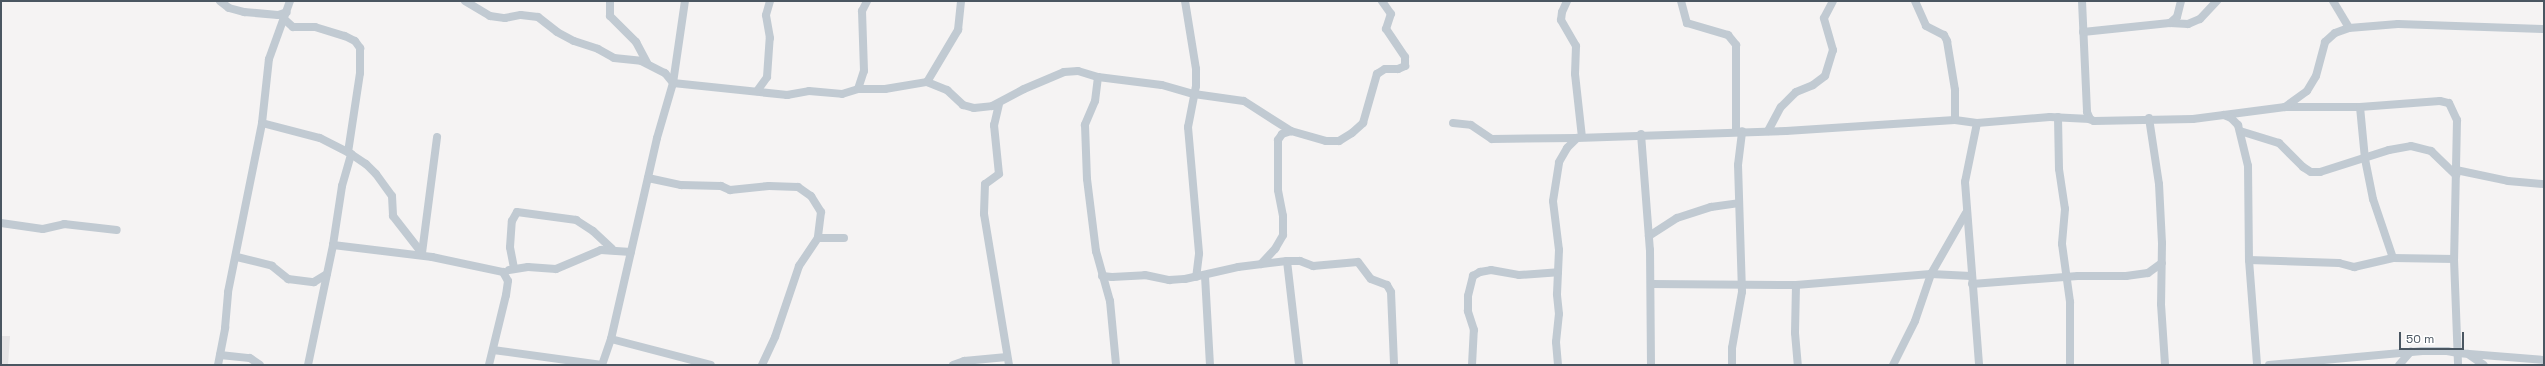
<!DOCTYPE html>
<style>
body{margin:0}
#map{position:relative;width:2545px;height:366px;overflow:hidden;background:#f5f3f3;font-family:"Space Grotesk",sans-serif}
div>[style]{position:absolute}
.education>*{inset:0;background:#e6e4e5}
.street>*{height:8px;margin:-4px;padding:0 4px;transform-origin:4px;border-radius:4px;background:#c1cad2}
span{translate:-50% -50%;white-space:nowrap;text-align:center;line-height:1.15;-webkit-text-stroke:3px #fff;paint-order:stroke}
.frame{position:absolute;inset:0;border:2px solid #4a5661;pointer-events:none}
.scale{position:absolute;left:2399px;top:332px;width:65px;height:18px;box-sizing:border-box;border:2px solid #4a5661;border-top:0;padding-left:5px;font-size:12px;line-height:14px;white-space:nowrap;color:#4a5661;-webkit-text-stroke:3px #fff;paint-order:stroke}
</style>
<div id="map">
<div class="education">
<div style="clip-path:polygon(1px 336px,10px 336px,8px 365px,1px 365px)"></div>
</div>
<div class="street">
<div style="left:220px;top:1px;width:11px;rotate:38deg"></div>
<div style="left:229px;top:8px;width:16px;rotate:15deg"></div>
<div style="left:244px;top:12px;width:34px;rotate:5deg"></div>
<div style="left:278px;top:15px;width:9px;rotate:-18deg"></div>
<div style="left:465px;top:1px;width:29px;rotate:31deg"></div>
<div style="left:490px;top:16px;width:15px;rotate:8deg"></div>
<div style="left:505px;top:18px;width:16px;rotate:-11deg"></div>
<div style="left:521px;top:15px;width:17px;rotate:7deg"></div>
<div style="left:538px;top:17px;width:24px;rotate:38deg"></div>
<div style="left:557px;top:32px;width:19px;rotate:28deg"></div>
<div style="left:574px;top:41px;width:25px;rotate:18deg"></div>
<div style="left:598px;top:49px;width:18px;rotate:29deg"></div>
<div style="left:614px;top:58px;width:27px;rotate:6deg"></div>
<div style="left:641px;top:61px;width:27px;rotate:27deg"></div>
<div style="left:665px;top:73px;width:13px;rotate:51deg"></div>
<div style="left:673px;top:83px;width:115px;rotate:6deg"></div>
<div style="left:787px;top:95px;width:22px;rotate:-10deg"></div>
<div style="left:809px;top:91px;width:33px;rotate:5deg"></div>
<div style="left:842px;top:94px;width:17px;rotate:-17deg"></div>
<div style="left:858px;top:89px;width:19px;rotate:-72deg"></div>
<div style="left:864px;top:71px;width:60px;rotate:-91.9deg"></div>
<div style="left:862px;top:11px;width:11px;rotate:-63deg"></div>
<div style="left:610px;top:1px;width:15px;rotate:90deg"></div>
<div style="left:610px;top:16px;width:37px;rotate:45deg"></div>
<div style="left:636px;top:42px;width:24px;rotate:62deg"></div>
<div style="left:1185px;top:1px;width:69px;rotate:80.8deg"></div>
<div style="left:1196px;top:69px;width:17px;rotate:90deg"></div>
<div style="left:1196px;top:86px;width:42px;rotate:101deg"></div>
<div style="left:1188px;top:127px;width:127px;rotate:85deg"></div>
<div style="left:1199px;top:254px;width:23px;rotate:97deg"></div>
<div style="left:1567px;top:1px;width:12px;rotate:114deg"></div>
<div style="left:1562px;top:12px;width:8px;rotate:97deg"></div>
<div style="left:1561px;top:20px;width:30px;rotate:60deg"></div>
<div style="left:1576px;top:46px;width:28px;rotate:92deg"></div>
<div style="left:1575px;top:74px;width:63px;rotate:83.7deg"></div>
<div style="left:1681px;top:1px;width:23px;rotate:75deg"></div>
<div style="left:1687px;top:23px;width:43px;rotate:16.3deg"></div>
<div style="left:1728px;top:35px;width:13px;rotate:51deg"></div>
<div style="left:1736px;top:45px;width:86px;rotate:90deg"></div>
<div style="left:1915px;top:1px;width:27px;rotate:66deg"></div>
<div style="left:1926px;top:26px;width:20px;rotate:27deg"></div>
<div style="left:1944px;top:35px;width:7px;rotate:63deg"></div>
<div style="left:1947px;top:41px;width:50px;rotate:80.7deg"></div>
<div style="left:1955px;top:90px;width:30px;rotate:90deg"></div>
<div style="left:2082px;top:1px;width:111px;rotate:87.4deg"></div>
<div style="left:2087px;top:112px;width:8px;rotate:67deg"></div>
<div style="left:2090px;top:119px;width:4px;rotate:27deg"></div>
<div style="left:2094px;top:121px;width:99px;rotate:-1.2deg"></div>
<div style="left:2193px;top:119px;width:93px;rotate:-7.4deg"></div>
<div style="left:2285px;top:107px;width:75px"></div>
<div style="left:2360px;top:107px;width:80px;rotate:-4.3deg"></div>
<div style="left:2440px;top:101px;width:9px;rotate:13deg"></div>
<div style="left:2449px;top:103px;width:19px;rotate:65deg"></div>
<div style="left:2457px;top:120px;width:139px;rotate:91.2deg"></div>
<div style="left:2454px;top:259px;width:106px;rotate:87.8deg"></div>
<div style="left:2333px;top:1px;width:31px;rotate:59deg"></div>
<div style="left:284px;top:19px;width:12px;rotate:42deg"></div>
<div style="left:293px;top:27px;width:22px"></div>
<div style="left:315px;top:27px;width:31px;rotate:17deg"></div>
<div style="left:345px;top:36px;width:11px;rotate:27deg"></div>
<div style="left:355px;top:41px;width:9px;rotate:54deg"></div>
<div style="left:360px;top:48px;width:25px;rotate:90deg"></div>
<div style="left:360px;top:73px;width:80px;rotate:98.6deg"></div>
<div style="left:2170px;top:23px;width:18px;rotate:3deg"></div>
<div style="left:2188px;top:24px;width:13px;rotate:-23deg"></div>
<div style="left:2200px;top:19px;width:25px;rotate:-47deg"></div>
<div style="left:2083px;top:32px;width:87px;rotate:-5.9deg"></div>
<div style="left:2170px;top:23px;width:9px;rotate:-41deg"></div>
<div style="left:2177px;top:17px;width:16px;rotate:-76deg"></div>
<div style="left:1098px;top:77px;width:24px;rotate:97deg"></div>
<div style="left:1095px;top:101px;width:26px;rotate:113deg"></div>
<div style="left:1085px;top:125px;width:54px;rotate:87.9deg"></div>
<div style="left:1087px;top:179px;width:73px;rotate:82.9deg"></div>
<div style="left:1096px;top:251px;width:52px;rotate:74.4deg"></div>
<div style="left:1110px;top:301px;width:64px;rotate:84.6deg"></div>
<div style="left:927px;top:82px;width:61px;rotate:-59.2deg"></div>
<div style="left:958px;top:30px;width:29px;rotate:-84deg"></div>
<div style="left:858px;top:89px;width:27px"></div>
<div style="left:885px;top:89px;width:43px;rotate:-9.5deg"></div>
<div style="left:927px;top:82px;width:22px;rotate:22deg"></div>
<div style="left:947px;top:90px;width:22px;rotate:43deg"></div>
<div style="left:963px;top:105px;width:11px;rotate:15deg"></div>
<div style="left:974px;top:108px;width:18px;rotate:-6deg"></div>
<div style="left:992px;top:106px;width:36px;rotate:-28deg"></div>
<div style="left:1024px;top:89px;width:43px;rotate:-23deg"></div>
<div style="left:1064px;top:72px;width:14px;rotate:-4deg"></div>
<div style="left:1078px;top:71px;width:21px;rotate:17deg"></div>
<div style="left:1098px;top:77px;width:64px;rotate:7.1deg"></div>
<div style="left:1162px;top:85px;width:33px;rotate:16deg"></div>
<div style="left:1194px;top:94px;width:50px;rotate:8deg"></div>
<div style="left:1244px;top:101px;width:56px;rotate:32.6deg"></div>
<div style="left:1291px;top:131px;width:36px;rotate:16deg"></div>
<div style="left:1326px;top:141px;width:13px"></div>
<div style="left:1339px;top:141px;width:15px;rotate:-32deg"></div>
<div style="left:1352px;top:133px;width:15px;rotate:-42deg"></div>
<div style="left:1363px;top:123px;width:51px;rotate:-74.1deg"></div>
<div style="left:1377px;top:74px;width:9px;rotate:-32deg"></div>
<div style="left:1385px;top:69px;width:13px"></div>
<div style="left:1398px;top:69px;width:8px;rotate:-23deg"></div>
<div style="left:1405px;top:66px;width:9px;rotate:-90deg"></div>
<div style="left:1405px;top:57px;width:34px;rotate:-124deg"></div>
<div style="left:1386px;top:29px;width:16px;rotate:-72deg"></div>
<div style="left:1391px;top:14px;width:16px;rotate:-125deg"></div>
<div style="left:757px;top:91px;width:17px;rotate:-54deg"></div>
<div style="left:767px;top:77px;width:39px;rotate:-86deg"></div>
<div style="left:770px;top:38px;width:23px;rotate:-100deg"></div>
<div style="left:766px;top:15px;width:15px;rotate:-74deg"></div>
<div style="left:999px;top:104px;width:22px;rotate:103deg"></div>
<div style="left:994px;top:125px;width:49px;rotate:84.2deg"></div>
<div style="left:999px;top:174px;width:17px;rotate:144deg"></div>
<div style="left:985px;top:184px;width:30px;rotate:92deg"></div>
<div style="left:984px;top:214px;width:153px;rotate:80.6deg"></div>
<div style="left:2285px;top:107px;width:27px;rotate:-36deg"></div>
<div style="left:2307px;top:91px;width:17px;rotate:-59deg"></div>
<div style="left:2316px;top:76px;width:35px;rotate:-75deg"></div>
<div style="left:2325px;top:42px;width:13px;rotate:-42deg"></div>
<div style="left:2335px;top:33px;width:15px;rotate:-20deg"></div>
<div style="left:2349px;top:28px;width:49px;rotate:-4.7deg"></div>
<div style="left:2398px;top:24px;width:146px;rotate:2deg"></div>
<div style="left:2360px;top:107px;width:52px;rotate:84.5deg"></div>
<div style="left:2365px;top:159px;width:41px;rotate:78.7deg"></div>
<div style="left:2373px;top:199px;width:62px;rotate:71.3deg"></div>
<div style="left:2224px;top:115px;width:8px;rotate:23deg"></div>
<div style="left:2231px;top:118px;width:10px;rotate:45deg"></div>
<div style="left:2238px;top:125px;width:42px;rotate:76.3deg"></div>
<div style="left:2248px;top:166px;width:94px;rotate:89.4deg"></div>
<div style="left:2249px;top:260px;width:105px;rotate:85.6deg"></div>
<div style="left:2058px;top:117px;width:52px;rotate:88.9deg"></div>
<div style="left:2059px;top:169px;width:40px;rotate:81.5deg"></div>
<div style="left:2065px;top:209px;width:35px;rotate:95deg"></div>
<div style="left:2062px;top:244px;width:59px;rotate:82.1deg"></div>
<div style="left:2070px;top:302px;width:63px;rotate:90deg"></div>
<div style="left:2149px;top:118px;width:67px;rotate:81.4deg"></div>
<div style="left:2159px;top:184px;width:59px;rotate:87.1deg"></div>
<div style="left:2162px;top:243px;width:61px;rotate:90.9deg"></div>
<div style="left:2161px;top:304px;width:61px;rotate:86.2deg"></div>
<div style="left:262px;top:123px;width:60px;rotate:14.5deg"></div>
<div style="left:320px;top:138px;width:35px;rotate:27deg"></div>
<div style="left:351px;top:154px;width:18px;rotate:34deg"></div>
<div style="left:366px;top:164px;width:14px;rotate:45deg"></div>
<div style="left:376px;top:174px;width:27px;rotate:54deg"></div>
<div style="left:392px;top:196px;width:20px;rotate:87deg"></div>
<div style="left:393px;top:216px;width:46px;rotate:52.1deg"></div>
<div style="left:1453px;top:123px;width:18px;rotate:6deg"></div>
<div style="left:1471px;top:125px;width:25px;rotate:34deg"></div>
<div style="left:1492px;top:139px;width:85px;rotate:-0.7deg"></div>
<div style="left:1977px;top:123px;width:60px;rotate:101.5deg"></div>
<div style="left:1965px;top:182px;width:184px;rotate:85.6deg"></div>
<div style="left:1768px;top:131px;width:27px;rotate:-62deg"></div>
<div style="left:1781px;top:107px;width:21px;rotate:-45deg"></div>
<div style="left:1796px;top:92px;width:18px;rotate:-22deg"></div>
<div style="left:1813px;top:85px;width:15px;rotate:-37deg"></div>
<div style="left:1825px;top:76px;width:27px;rotate:-73deg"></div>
<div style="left:1833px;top:50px;width:33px;rotate:-106deg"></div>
<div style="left:1824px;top:18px;width:19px;rotate:-62deg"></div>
<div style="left:2240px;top:131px;width:41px;rotate:17.1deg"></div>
<div style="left:2279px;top:143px;width:34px;rotate:45deg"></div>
<div style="left:2303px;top:167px;width:9px;rotate:32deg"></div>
<div style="left:2311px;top:172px;width:9px"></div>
<div style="left:2320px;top:172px;width:72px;rotate:-17.7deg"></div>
<div style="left:2389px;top:150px;width:22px;rotate:-10deg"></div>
<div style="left:2411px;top:146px;width:21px;rotate:14deg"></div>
<div style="left:2431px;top:151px;width:35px;rotate:44deg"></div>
<div style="left:1641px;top:134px;width:116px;rotate:85.6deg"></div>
<div style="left:1650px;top:250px;width:115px;rotate:89.5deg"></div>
<div style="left:2456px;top:170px;width:53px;rotate:11.9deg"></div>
<div style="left:2508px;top:181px;width:36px;rotate:5deg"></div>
<div style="left:648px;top:178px;width:34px;rotate:12deg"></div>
<div style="left:681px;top:185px;width:40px;rotate:1.4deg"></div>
<div style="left:721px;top:186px;width:10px;rotate:24deg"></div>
<div style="left:730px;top:190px;width:39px;rotate:-6deg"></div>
<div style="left:769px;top:186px;width:29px;rotate:2deg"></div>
<div style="left:798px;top:187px;width:16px;rotate:35deg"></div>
<div style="left:811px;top:196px;width:19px;rotate:58deg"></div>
<div style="left:821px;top:212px;width:26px;rotate:97deg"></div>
<div style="left:1px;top:223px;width:42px;rotate:8.1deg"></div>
<div style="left:43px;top:229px;width:22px;rotate:-13deg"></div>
<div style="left:64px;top:224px;width:53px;rotate:6.5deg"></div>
<div style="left:1649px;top:236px;width:33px;rotate:-33deg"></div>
<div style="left:1677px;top:218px;width:36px;rotate:-18deg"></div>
<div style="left:1711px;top:207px;width:28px;rotate:-8deg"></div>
<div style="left:333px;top:245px;width:100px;rotate:6.9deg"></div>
<div style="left:432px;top:257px;width:73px;rotate:11.9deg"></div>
<div style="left:503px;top:272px;width:10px;rotate:61deg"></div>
<div style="left:508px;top:281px;width:14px;rotate:98deg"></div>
<div style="left:506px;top:295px;width:72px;rotate:103.7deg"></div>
<div style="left:422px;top:253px;width:117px;rotate:-82.6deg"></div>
<div style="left:237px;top:257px;width:36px;rotate:14deg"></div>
<div style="left:272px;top:266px;width:21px;rotate:39deg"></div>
<div style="left:288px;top:279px;width:26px;rotate:7deg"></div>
<div style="left:314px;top:282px;width:15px;rotate:-32deg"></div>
<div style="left:2249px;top:260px;width:90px;rotate:1.9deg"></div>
<div style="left:2339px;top:263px;width:16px;rotate:15deg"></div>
<div style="left:2354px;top:267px;width:40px;rotate:-13deg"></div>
<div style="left:2393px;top:258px;width:61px;rotate:0.9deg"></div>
<div style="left:1287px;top:261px;width:105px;rotate:83.4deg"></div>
<div style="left:1261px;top:264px;width:21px;rotate:-47deg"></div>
<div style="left:1275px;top:249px;width:16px;rotate:-60deg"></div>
<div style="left:1283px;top:235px;width:19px;rotate:-90deg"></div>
<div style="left:1283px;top:216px;width:26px;rotate:-101deg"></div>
<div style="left:1278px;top:190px;width:50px;rotate:-90deg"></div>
<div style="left:1278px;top:140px;width:7px;rotate:-56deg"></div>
<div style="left:1282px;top:134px;width:9px;rotate:-18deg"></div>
<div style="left:514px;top:268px;width:21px;rotate:-101deg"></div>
<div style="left:510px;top:247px;width:26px;rotate:-86deg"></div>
<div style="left:512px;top:221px;width:10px;rotate:-61deg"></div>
<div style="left:517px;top:212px;width:60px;rotate:7.7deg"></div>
<div style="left:576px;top:220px;width:20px;rotate:33deg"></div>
<div style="left:593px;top:231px;width:26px;rotate:43deg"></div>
<div style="left:509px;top:270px;width:19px;rotate:-9deg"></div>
<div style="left:528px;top:267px;width:28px;rotate:4deg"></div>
<div style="left:556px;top:269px;width:49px;rotate:-22.9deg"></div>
<div style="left:601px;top:250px;width:30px;rotate:4deg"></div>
<div style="left:1102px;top:276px;width:10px;rotate:6deg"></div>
<div style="left:1112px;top:277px;width:33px;rotate:-3deg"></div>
<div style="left:1145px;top:275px;width:25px;rotate:12deg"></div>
<div style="left:1169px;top:280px;width:16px;rotate:-4deg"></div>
<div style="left:1185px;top:279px;width:54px;rotate:-12.8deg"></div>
<div style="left:1238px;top:267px;width:49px;rotate:-7deg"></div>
<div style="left:1287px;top:261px;width:13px"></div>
<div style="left:1300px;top:261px;width:14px;rotate:21deg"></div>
<div style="left:1313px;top:266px;width:45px;rotate:-5.1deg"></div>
<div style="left:1358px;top:262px;width:21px;rotate:53deg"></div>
<div style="left:1371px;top:279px;width:17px;rotate:21deg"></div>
<div style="left:1387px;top:285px;width:8px;rotate:60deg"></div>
<div style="left:1391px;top:292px;width:73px;rotate:87.6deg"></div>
<div style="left:1205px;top:276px;width:89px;rotate:86.8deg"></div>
<div style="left:1651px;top:284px;width:145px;rotate:0.4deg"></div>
<div style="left:1796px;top:285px;width:135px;rotate:-4.7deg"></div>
<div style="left:1931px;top:274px;width:40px;rotate:2.9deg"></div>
<div style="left:1972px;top:284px;width:106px;rotate:-4.3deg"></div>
<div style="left:2078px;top:276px;width:48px"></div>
<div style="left:2126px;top:276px;width:22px;rotate:-8deg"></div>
<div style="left:2148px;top:273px;width:17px;rotate:-36deg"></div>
<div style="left:1796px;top:285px;width:48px;rotate:91.2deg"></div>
<div style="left:1795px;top:333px;width:32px;rotate:85deg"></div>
<div style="left:611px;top:339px;width:103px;rotate:14.6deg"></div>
<div style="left:493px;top:350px;width:110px;rotate:7.8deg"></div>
<div style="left:2468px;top:354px;width:19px;rotate:35deg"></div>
<div style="left:220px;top:355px;width:30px;rotate:6deg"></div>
<div style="left:250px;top:358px;width:12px;rotate:35deg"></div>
<div style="left:218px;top:365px;width:38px;rotate:-79deg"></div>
<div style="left:225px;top:328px;width:36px;rotate:-85deg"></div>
<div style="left:228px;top:292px;width:172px;rotate:-78.6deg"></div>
<div style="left:262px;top:123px;width:64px;rotate:-83.8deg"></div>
<div style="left:269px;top:59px;width:62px;rotate:-70.1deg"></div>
<div style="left:308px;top:365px;width:123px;rotate:-78.2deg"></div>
<div style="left:333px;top:245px;width:60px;rotate:-81.3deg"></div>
<div style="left:342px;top:186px;width:33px;rotate:-74deg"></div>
<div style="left:602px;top:365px;width:28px;rotate:-71deg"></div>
<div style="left:611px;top:339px;width:206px;rotate:-77.1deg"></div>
<div style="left:657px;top:138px;width:57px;rotate:-73.8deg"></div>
<div style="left:673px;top:83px;width:83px;rotate:-81.7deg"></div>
<div style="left:762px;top:365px;width:31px;rotate:-65deg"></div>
<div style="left:775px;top:337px;width:75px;rotate:-71.3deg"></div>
<div style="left:799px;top:266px;width:34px;rotate:-56deg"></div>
<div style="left:818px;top:238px;width:26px"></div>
<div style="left:953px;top:365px;width:12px;rotate:-20deg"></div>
<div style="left:964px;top:361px;width:43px;rotate:-5.3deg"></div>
<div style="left:1472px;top:365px;width:35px;rotate:-87deg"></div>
<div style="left:1474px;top:330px;width:20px;rotate:-108deg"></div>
<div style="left:1468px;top:311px;width:15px;rotate:-90deg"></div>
<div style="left:1468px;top:296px;width:21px;rotate:-76deg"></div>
<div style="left:1473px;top:276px;width:8px;rotate:-30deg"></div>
<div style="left:1480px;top:272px;width:11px;rotate:-10deg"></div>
<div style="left:1491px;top:270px;width:28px;rotate:10deg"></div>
<div style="left:1519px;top:275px;width:39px;rotate:-4deg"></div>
<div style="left:1558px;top:365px;width:23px;rotate:-95deg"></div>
<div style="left:1556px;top:342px;width:28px;rotate:-84deg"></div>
<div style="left:1559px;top:314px;width:20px;rotate:-96deg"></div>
<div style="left:1557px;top:294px;width:44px;rotate:-87.4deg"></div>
<div style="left:1559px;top:250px;width:49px;rotate:-97deg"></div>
<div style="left:1553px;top:201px;width:39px;rotate:-81deg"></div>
<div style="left:1559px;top:162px;width:16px;rotate:-60deg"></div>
<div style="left:1567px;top:148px;width:14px;rotate:-45deg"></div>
<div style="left:1577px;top:138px;width:209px;rotate:-1.9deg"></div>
<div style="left:1786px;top:131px;width:169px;rotate:-3.7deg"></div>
<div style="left:1955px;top:120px;width:22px;rotate:8deg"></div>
<div style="left:1977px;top:123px;width:73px;rotate:-4.7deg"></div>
<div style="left:2050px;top:117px;width:40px;rotate:2.9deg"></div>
<div style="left:1732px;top:365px;width:17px;rotate:-90deg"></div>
<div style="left:1732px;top:348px;width:57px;rotate:-79.9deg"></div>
<div style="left:1742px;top:292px;width:127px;rotate:-91.8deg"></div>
<div style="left:1738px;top:165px;width:34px;rotate:-83deg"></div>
<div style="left:1893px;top:365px;width:49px;rotate:-63.4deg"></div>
<div style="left:1915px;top:321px;width:50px;rotate:-71.2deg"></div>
<div style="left:1931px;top:274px;width:70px;rotate:-60.2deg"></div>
<div style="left:2269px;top:365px;width:154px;rotate:-5.2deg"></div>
<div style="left:2422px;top:351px;width:25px"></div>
<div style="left:2447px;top:351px;width:10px;rotate:11deg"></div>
<div style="left:2457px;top:353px;width:87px;rotate:4.6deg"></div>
<div style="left:2399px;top:365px;width:18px;rotate:-49deg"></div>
</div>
<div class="frame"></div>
<div class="scale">50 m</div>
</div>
